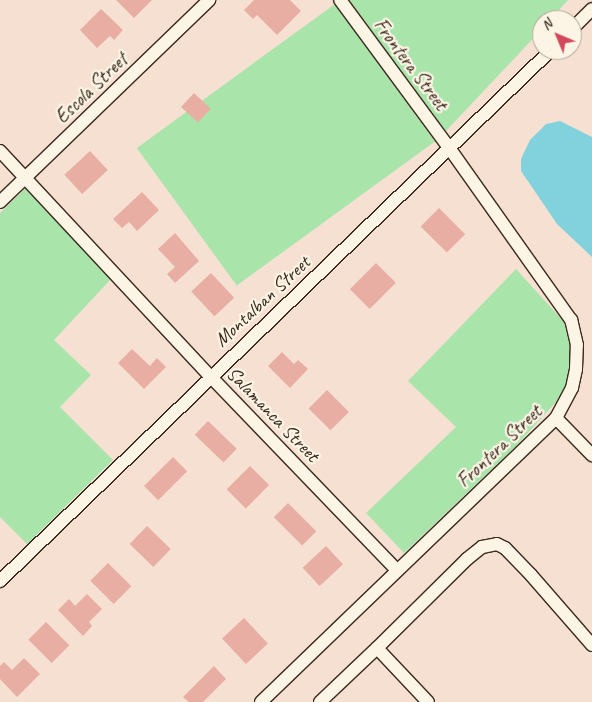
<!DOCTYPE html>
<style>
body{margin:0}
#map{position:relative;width:592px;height:702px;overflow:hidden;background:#f6e0d2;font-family:Caveat,sans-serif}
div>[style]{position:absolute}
.green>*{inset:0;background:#a9e4aa;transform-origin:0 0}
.water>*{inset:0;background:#82d2dd}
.building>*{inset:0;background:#e8aea4;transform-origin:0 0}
.roads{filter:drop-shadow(1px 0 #3b2a1e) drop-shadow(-1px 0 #3b2a1e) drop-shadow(0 1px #3b2a1e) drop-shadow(0 -1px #3b2a1e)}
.minor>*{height:12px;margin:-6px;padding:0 6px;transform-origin:6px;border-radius:6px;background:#fcf5e5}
span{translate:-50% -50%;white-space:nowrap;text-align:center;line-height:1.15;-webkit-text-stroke:4.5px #fcf5e5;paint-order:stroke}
.street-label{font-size:20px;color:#3b2a1e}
.north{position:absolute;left:532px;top:10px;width:50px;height:50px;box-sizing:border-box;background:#fcf5e5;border:1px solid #afa495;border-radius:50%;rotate:315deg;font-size:14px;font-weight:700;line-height:20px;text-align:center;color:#3b2a1e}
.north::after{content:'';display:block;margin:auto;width:18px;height:22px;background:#d1495b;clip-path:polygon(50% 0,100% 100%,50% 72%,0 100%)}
</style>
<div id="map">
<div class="green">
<div style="clip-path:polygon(348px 0,568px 0,550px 20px,542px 20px,542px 29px,446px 131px)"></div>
<div style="left:335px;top:4px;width:170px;height:245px;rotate:54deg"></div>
<div style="clip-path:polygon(26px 188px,111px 279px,54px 340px,91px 375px,60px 407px,113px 460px,27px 544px,0 517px,0 213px)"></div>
<div style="clip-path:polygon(516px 269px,564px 322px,570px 345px,569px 368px,566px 385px,556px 402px,516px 446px,404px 553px,366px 513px,456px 427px,408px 381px)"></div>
</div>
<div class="water">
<div style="clip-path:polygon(560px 121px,592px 137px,592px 257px,557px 224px,521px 171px,521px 159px,530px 140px,546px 124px)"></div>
</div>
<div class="building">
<div style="clip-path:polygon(116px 0,152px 0,134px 18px)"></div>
<div style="clip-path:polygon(254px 0,290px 0,301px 11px,277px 35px,257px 15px,253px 19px,244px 10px)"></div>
<div style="clip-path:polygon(101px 9px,123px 30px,114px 40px,110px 36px,97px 48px,80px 30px)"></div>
<div style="left:194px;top:93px;width:23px;height:19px;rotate:43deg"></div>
<div style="left:90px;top:151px;width:26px;height:35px;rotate:47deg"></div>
<div style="clip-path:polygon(142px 192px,159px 210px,137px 231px,129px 222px,122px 228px,113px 219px)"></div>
<div style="left:439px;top:208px;width:37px;height:26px;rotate:45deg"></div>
<div style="clip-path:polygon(175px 233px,199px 261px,175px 283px,167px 274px,175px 267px,158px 249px)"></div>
<div style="left:376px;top:263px;width:28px;height:37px;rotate:45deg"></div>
<div style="left:211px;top:273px;width:34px;height:27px;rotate:47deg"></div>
<div style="clip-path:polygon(132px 349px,150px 366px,157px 358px,166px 367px,144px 389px,118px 363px)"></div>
<div style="clip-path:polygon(282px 352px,294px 364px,298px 360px,308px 369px,290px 388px,268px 366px)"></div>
<div style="left:327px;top:390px;width:31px;height:26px;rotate:45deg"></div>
<div style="left:208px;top:421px;width:40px;height:19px;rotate:44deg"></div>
<div style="left:173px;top:457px;width:20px;height:41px;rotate:45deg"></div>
<div style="left:250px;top:466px;width:27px;height:33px;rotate:45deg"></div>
<div style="left:288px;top:503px;width:40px;height:20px;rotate:45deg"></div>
<div style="left:147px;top:526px;width:33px;height:25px;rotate:44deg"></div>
<div style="left:326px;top:546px;width:25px;height:32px;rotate:47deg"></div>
<div style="left:108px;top:563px;width:33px;height:25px;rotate:45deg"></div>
<div style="clip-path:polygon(87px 594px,102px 609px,89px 622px,92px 626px,83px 636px,58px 610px,69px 599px,75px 606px)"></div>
<div style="left:244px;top:618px;width:35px;height:30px;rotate:47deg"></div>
<div style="left:46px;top:622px;width:33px;height:25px;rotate:45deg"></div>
<div style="clip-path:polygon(24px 658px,40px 674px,17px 697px,0 679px,0 666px,4px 662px,12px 670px)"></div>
<div style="clip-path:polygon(214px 666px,226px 679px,203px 702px,189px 702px,183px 697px)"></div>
</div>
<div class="roads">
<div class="minor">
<div style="left:572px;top:29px;width:28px;rotate:-45deg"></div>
<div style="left:0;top:151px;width:308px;rotate:47deg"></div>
<div style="left:210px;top:376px;width:269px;rotate:46.1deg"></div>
<div style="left:0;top:202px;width:291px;rotate:-44deg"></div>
<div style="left:556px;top:418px;width:52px;rotate:45.8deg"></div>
<div style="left:0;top:581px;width:765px;rotate:-43.94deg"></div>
<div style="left:377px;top:648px;width:127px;rotate:-44.7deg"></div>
<div style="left:467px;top:559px;width:19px;rotate:-39deg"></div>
<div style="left:482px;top:547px;width:15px;rotate:-11deg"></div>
<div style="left:497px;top:544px;width:9px;rotate:27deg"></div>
<div style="left:505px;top:548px;width:37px;rotate:46deg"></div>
<div style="left:531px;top:575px;width:93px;rotate:48.9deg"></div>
<div style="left:261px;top:702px;width:409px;rotate:-43.9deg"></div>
<div style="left:556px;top:418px;width:34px;rotate:-62deg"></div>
<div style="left:572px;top:388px;width:19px;rotate:-78deg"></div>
<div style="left:576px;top:369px;width:24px;rotate:-88deg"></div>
<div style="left:577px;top:345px;width:26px;rotate:-103deg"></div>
<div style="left:571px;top:320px;width:209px;rotate:-125.3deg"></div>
<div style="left:450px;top:149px;width:185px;rotate:-126.4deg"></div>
<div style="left:320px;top:702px;width:79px;rotate:-43.5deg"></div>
<div style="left:377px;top:648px;width:74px;rotate:46.6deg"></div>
</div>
</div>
<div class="street-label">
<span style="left:411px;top:64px;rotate:53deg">Frontera Street</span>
<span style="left:91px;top:88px;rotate:-44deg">Escola Street</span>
<span style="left:262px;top:301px;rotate:-43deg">Montalban Street</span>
<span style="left:273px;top:414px;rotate:46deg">Salamanca Street</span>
<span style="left:499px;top:446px;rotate:-44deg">Frontera Street</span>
</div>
<div class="north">N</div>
</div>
